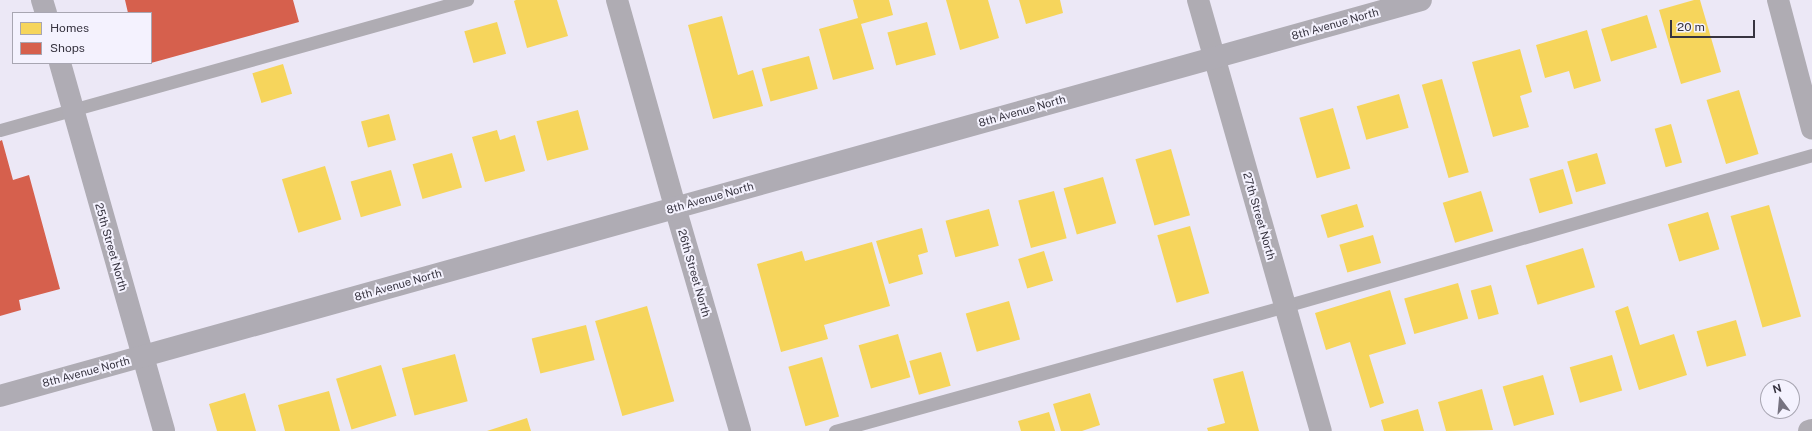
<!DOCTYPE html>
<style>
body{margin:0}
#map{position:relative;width:1812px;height:431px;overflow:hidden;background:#ece8f6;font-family:"Public Sans",sans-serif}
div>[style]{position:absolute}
.homes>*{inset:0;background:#f6d55c;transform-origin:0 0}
.shops>*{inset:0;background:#d6604d}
.lane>*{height:13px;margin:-6.5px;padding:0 6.5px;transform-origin:6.5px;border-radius:6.5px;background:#afacb3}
.street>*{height:22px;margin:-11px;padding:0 11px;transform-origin:11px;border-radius:11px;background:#afacb3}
.secondary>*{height:22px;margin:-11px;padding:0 11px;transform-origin:11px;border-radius:11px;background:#afacb4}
span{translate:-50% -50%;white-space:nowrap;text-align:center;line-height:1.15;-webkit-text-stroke:4px #f4f2fe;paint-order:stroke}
.street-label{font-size:11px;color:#373440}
.legend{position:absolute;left:12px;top:12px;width:140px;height:52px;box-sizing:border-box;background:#f4f2fe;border:1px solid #a8a6b2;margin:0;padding:5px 7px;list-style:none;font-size:12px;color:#373440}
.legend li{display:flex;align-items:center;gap:8px;height:20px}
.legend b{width:20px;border:1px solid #a8a6b2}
.north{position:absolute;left:1760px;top:379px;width:40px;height:40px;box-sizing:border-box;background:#f4f2fe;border:1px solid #a8a6b2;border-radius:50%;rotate:344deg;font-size:11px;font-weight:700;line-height:16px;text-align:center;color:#373440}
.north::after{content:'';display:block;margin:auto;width:14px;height:18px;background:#767380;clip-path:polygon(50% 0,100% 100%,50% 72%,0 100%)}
.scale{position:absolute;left:1670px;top:20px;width:85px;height:18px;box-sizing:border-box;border:2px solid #373440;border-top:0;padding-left:5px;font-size:12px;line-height:14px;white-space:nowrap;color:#373440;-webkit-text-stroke:3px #f4f2fe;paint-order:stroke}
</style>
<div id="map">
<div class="homes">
<div style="clip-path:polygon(516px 0,557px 0,568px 36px,527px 48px,514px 1px)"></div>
<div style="clip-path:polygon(853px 0,889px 0,893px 15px,861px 24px,874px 69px,833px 80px,819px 29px,858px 18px)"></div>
<div style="clip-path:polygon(946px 0,988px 0,999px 38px,960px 50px)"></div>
<div style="clip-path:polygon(1019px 0,1060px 0,1063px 13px,1026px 24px)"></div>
<div style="clip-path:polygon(1694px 0,1700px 0,1721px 72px,1681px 84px,1659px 10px)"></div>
<div style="left:1647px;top:15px;width:34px;height:48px;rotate:73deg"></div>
<div style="clip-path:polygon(722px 16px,738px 75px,753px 70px,763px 106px,713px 119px,688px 25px)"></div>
<div style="left:497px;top:22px;width:33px;height:34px;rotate:74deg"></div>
<div style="left:927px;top:22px;width:34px;height:41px;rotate:75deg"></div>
<div style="clip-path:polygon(1587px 30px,1601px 81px,1574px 89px,1569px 71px,1545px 78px,1536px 45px)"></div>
<div style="clip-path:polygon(1520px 49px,1532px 92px,1520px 96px,1529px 127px,1493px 137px,1472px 62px)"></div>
<div style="left:809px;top:56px;width:34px;height:49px;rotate:75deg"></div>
<div style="left:283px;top:64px;width:31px;height:32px;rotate:73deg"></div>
<div style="left:1442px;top:79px;width:97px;height:21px;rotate:74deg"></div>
<div style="left:1739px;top:90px;width:67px;height:34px;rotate:73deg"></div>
<div style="left:1399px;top:94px;width:35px;height:44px;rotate:74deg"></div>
<div style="left:1333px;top:108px;width:63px;height:35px;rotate:74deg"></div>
<div style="left:578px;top:110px;width:41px;height:43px;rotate:75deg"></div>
<div style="left:389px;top:114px;width:27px;height:29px;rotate:75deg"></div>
<div style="left:1671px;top:124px;width:40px;height:17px;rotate:74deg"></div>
<div style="clip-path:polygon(497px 130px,500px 140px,515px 135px,525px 171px,485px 182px,472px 137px)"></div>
<div style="left:1171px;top:149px;width:69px;height:37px;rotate:74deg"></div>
<div style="left:452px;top:153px;width:36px;height:41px;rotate:74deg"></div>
<div style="left:1597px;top:153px;width:32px;height:31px;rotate:74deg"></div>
<div style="left:325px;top:166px;width:56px;height:45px;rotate:73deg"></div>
<div style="left:1563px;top:169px;width:36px;height:35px;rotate:74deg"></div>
<div style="left:391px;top:170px;width:37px;height:42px;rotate:74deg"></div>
<div style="left:1103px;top:177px;width:48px;height:41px;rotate:74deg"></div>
<div style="left:1054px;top:191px;width:49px;height:37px;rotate:75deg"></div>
<div style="left:1481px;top:191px;width:42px;height:40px;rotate:73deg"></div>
<div style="left:1357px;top:204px;width:24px;height:38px;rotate:73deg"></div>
<div style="left:1769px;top:205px;width:116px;height:40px;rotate:74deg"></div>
<div style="left:989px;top:209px;width:38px;height:45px;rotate:75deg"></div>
<div style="left:1708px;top:212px;width:39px;height:42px;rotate:73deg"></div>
<div style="left:1190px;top:226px;width:70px;height:34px;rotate:74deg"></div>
<div style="clip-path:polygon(922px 228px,928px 252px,918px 255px,923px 274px,889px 284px,876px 241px)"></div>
<div style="left:1373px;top:235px;width:29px;height:35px;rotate:74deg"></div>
<div style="clip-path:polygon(872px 242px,890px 306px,824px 325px,828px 339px,781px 352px,757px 264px,802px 251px,805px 261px)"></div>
<div style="left:1583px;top:248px;width:41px;height:60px;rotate:73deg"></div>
<div style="left:1044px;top:251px;width:31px;height:27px;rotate:73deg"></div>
<div style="left:1458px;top:283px;width:37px;height:56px;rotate:74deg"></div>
<div style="left:1491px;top:285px;width:30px;height:21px;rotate:75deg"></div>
<div style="clip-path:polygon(1390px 290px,1406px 344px,1369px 355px,1384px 403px,1370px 408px,1350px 342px,1326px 350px,1315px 313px)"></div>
<div style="left:1009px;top:301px;width:40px;height:45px;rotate:74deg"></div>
<div style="left:647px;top:306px;width:99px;height:54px;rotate:74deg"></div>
<div style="clip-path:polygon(1628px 306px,1640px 345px,1674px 334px,1687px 375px,1639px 390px,1615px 311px)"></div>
<div style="left:1736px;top:320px;width:37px;height:41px;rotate:74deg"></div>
<div style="left:586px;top:325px;width:36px;height:56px;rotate:76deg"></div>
<div style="left:898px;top:334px;width:45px;height:41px;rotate:74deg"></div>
<div style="left:941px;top:352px;width:35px;height:33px;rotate:74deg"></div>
<div style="left:455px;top:354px;width:49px;height:55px;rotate:75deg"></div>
<div style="left:1612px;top:355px;width:37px;height:44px;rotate:74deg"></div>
<div style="left:822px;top:357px;width:62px;height:35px;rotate:74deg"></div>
<div style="left:381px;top:365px;width:53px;height:47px;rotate:73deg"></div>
<div style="clip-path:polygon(1243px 371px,1259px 431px,1208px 431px,1207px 428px,1225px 423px,1213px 379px)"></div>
<div style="left:1543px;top:375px;width:41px;height:42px;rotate:74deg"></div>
<div style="clip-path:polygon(1482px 389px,1493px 430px,1446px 431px,1438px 402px)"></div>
<div style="clip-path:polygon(329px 391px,340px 431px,285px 431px,278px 405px)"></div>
<div style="clip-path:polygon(245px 393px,256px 431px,217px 431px,209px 404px)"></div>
<div style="clip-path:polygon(1090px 393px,1100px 425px,1082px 431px,1061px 431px,1053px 404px)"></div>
<div style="clip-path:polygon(1418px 409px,1424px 431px,1384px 431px,1381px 420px)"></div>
<div style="clip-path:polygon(1049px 412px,1055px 431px,1021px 431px,1018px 421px)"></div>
<div style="clip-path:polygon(527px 418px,531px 431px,487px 431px)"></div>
</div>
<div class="shops">
<div style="clip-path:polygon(125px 0,293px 0,299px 22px,151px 63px,151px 13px,128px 13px)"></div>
<div style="clip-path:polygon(2px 140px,13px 180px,29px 175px,60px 289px,19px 300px,21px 310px,0 316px,0 141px)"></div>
</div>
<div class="lane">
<div style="left:0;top:130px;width:485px;rotate:-15.6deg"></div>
<div style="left:835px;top:431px;width:467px;rotate:-15.5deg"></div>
<div style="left:1285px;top:306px;width:548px;rotate:-15.99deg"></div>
</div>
<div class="street">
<div style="left:617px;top:0;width:215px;rotate:74.3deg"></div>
<div style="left:1198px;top:0;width:448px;rotate:74.1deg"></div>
<div style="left:1778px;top:0;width:133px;rotate:75.2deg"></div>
<div style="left:1809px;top:431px;width:3px;rotate:-18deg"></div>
</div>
<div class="secondary">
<div style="left:42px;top:0;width:14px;rotate:73deg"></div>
<div style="left:60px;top:63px;width:382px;rotate:74.2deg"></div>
<div style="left:675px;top:207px;width:233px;rotate:73.8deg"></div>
<div style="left:0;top:396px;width:1475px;rotate:-15.57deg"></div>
</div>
<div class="street-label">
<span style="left:1335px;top:24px;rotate:-16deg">8th Avenue North</span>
<span style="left:1022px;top:111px;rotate:-16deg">8th Avenue North</span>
<span style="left:710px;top:198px;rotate:-16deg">8th Avenue North</span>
<span style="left:1259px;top:216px;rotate:74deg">27th Street North</span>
<span style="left:111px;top:247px;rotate:74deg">25th Street North</span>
<span style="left:694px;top:273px;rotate:74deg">26th Street North</span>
<span style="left:398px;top:285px;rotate:-16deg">8th Avenue North</span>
<span style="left:86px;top:372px;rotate:-15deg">8th Avenue North</span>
</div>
<ul class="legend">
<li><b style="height:11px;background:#f6d55c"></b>Homes</li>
<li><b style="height:11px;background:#d6604d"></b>Shops</li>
</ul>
<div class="north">N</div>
<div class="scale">20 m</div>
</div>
